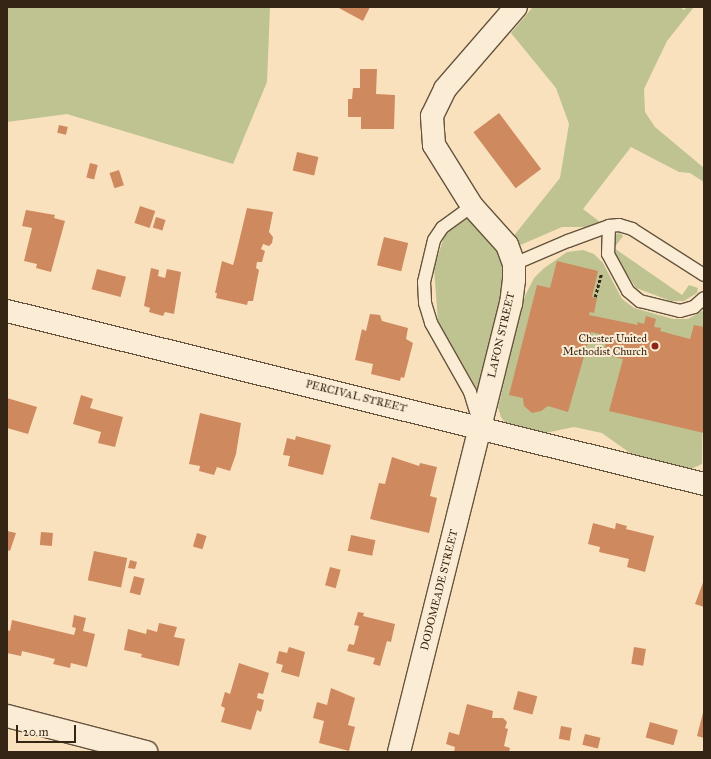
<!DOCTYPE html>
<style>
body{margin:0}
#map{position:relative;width:711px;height:759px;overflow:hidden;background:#f9e1be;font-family:"IM FELL Great Primer",serif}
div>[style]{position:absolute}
.green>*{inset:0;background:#bec391}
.building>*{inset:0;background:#cf895f;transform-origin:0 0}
.path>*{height:2.5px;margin-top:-1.25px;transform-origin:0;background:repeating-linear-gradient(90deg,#352514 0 3px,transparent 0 5px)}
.roads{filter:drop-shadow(1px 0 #66543e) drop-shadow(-1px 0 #66543e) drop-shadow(0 1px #66543e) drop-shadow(0 -1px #66543e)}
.service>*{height:12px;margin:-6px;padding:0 6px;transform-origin:6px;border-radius:6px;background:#fbecd5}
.minor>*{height:22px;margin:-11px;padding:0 11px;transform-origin:11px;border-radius:11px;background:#fbecd5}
.dots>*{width:11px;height:11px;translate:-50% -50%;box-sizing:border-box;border:2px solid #fbecd5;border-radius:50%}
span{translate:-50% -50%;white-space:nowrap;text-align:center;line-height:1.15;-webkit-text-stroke:4px #fbecd5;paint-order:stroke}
.street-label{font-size:11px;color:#352514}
.poi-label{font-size:11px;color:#352514}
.right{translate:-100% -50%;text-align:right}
.frame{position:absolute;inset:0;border:8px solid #352514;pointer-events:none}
.scale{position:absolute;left:16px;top:725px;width:60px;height:18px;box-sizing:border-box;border:2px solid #352514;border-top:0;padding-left:5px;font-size:12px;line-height:14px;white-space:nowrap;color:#352514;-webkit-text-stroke:3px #fbecd5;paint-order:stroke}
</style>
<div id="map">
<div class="green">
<div style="clip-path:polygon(7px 7px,270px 7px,267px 82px,233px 164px,67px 114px,7px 122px)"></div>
<div style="clip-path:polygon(533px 7px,680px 7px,684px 10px,687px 7px,694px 7px,667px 41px,644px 89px,645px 112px,655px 127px,704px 168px,704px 182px,690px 173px,679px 172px,631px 147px,583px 209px,600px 222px,593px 227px,562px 227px,518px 246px,512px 238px,560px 178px,569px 124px,556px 88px,511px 33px)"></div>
<div style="clip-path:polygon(470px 213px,503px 257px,508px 283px,480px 394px,438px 322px,434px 268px,446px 231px)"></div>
<div style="clip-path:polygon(620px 233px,623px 236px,614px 248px,682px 295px,689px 285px,698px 288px,697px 293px,684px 301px,671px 301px,636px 288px,608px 245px,616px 234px)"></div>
<div style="clip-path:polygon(583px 250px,594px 254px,603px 263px,622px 299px,634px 308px,673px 319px,688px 319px,704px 310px,702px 464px,691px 469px,630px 453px,602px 433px,574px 427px,545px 433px,505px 423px,501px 417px,498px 408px,523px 300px,534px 278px,543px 269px,567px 252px)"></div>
</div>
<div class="building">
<div style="clip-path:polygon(337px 7px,370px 7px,363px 21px)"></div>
<div style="clip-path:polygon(360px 69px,377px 69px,376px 94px,395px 95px,394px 129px,361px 129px,361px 117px,348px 117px,348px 99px,352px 99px,353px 88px,360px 88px)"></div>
<div style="left:499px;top:113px;width:70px;height:32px;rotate:53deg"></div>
<div style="left:59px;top:125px;width:9px;height:8px;rotate:13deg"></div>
<div style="left:297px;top:152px;width:22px;height:19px;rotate:13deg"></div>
<div style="left:90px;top:163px;width:8px;height:15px;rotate:14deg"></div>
<div style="left:119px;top:170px;width:16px;height:10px;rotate:72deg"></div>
<div style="left:140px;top:206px;width:16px;height:18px;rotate:18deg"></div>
<div style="clip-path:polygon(247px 208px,273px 212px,269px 232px,273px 237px,272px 243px,269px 246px,263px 244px,261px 249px,265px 251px,262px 262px,257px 262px,256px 268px,259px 270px,253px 301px,248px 301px,247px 305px,216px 298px,217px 293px,215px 293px,222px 261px,233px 265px,235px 258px)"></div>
<div style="clip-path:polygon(26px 210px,55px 215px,54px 218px,65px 221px,51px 272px,36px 268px,37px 264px,24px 261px,32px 228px,22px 226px)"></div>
<div style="left:156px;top:217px;width:10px;height:11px;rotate:17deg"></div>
<div style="left:384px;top:237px;width:25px;height:29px;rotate:14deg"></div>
<div style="clip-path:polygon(557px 261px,598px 271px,592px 297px,597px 298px,594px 313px,590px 312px,589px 315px,638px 325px,637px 322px,644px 324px,646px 316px,656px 319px,654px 327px,661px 328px,660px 331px,690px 339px,694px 325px,704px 327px,704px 433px,609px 411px,623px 359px,603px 354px,608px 336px,591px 332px,568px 412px,548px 406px,541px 411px,532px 413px,524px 406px,523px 398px,509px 395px,537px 285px,550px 288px)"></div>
<div style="clip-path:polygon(151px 268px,159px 270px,158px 276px,165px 278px,167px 269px,181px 272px,174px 314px,165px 312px,163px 316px,149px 312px,150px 308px,144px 306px)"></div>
<div style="left:97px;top:269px;width:30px;height:21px;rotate:15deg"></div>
<div style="clip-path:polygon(370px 314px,380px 315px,382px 321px,408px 328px,406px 339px,413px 343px,404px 378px,401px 377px,400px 381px,371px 374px,373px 364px,355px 360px,362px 329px,366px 331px)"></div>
<div style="clip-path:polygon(81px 395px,93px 399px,90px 408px,123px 417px,115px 447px,98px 443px,101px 432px,73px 424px)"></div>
<div style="clip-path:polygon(7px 398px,37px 407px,28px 434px,7px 428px)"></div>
<div style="clip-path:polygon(200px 413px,241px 423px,236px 454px,230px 471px,217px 467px,214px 475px,199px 471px,200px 466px,189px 464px)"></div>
<div style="clip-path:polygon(296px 436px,331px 445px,323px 475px,288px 466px,290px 456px,283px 455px,287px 438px,295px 440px)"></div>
<div style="clip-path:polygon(392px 457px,419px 466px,420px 463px,437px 467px,430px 496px,437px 498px,429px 533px,370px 519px,379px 483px,385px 484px)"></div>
<div style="clip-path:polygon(593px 523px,615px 529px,616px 523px,627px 526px,626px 529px,654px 536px,645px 572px,627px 567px,629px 559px,599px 552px,600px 547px,588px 544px)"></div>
<div style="clip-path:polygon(7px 531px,16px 533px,10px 551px,7px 550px)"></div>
<div style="left:41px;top:532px;width:12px;height:13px;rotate:5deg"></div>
<div style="left:197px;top:533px;width:10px;height:14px;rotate:17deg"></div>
<div style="left:351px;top:535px;width:25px;height:16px;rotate:12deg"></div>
<div style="left:94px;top:551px;width:34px;height:30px;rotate:12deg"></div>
<div style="clip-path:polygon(130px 560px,137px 562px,135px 569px,128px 568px)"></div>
<div style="left:330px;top:567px;width:11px;height:19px;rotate:15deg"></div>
<div style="left:134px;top:576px;width:11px;height:17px;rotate:15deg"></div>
<div style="clip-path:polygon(704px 580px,704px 607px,695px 604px)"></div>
<div style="clip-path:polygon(358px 612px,364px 613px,363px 616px,395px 624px,391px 642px,387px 641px,380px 666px,373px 664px,375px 658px,347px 651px,349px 644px,354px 645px,359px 626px,354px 625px)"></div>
<div style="clip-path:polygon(74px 615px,86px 618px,83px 631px,95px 634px,87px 667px,71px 663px,70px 668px,53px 664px,55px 659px,22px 651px,21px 656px,7px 653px,7px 630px,10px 631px,12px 620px,74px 635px,76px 628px,72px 627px)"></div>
<div style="clip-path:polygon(159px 623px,177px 627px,174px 637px,185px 639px,179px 666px,141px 657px,142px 654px,124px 650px,128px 629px,146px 634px,147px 629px,157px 632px)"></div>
<div style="clip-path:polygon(289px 647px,305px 652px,299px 677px,281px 672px,283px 665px,276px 663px,279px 651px,287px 653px)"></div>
<div style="left:634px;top:647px;width:12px;height:17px;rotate:9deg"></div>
<div style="clip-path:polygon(239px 663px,269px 673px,263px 694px,258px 693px,257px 698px,264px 700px,261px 712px,257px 710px,251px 730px,221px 722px,225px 708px,221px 706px,225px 692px,230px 694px)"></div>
<div style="clip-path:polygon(331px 688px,355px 698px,348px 725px,355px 727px,349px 751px,319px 743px,324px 721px,313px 718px,317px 702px,327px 705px)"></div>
<div style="left:518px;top:691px;width:20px;height:19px;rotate:15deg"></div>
<div style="clip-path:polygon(467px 704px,493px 711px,492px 718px,503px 718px,507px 722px,505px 728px,508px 729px,504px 746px,510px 748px,509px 752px,454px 752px,455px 747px,446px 744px,449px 732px,459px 735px)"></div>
<div style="clip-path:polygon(704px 709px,704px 738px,697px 736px)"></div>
<div style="left:650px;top:722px;width:29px;height:16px;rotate:16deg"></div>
<div style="left:561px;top:726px;width:11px;height:13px;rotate:10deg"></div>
<div style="left:585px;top:734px;width:16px;height:11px;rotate:14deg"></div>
</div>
<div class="path">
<div style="left:595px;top:297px;width:24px;rotate:-75deg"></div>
</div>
<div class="roads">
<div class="service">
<div style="left:472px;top:206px;width:37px;rotate:144deg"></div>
<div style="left:442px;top:228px;width:14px;rotate:124deg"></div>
<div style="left:434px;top:240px;width:43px;rotate:103.4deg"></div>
<div style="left:424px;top:282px;width:21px;rotate:87deg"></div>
<div style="left:425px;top:303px;width:21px;rotate:73deg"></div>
<div style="left:431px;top:323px;width:79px;rotate:60.5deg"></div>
<div style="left:470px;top:392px;width:28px;rotate:73deg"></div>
<div style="left:609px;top:226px;width:28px;rotate:92deg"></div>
<div style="left:608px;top:254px;width:42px;rotate:61.6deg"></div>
<div style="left:628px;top:291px;width:16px;rotate:40deg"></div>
<div style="left:640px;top:301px;width:41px;rotate:14deg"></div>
<div style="left:680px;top:311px;width:15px;rotate:-16deg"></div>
<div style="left:694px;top:307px;width:13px;rotate:-42deg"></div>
<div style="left:514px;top:264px;width:59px;rotate:-23.1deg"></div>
<div style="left:568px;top:241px;width:44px;rotate:-20.1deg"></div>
<div style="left:609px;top:226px;width:10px;rotate:-6deg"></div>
<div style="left:619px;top:225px;width:14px;rotate:17deg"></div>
<div style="left:632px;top:229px;width:85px;rotate:32.6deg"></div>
</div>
<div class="minor">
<div style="left:7px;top:311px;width:718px;rotate:13.94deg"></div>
<div style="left:7px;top:716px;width:144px;rotate:14.5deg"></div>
<div style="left:399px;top:752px;width:462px;rotate:-76deg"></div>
<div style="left:511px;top:304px;width:24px;rotate:-83deg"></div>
<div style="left:514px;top:280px;width:16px;rotate:-90deg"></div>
<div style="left:514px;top:264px;width:20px;rotate:-110deg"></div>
<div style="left:507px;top:245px;width:52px;rotate:-131.9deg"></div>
<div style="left:472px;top:206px;width:72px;rotate:-121.9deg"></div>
<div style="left:434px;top:145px;width:29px;rotate:-94deg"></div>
<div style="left:432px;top:116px;width:30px;rotate:-64deg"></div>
<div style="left:445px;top:89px;width:108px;rotate:-49.1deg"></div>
</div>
</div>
<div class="dots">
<div style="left:655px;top:346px;background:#8f2418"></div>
</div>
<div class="street-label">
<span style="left:502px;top:335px;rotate:-77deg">LAFON STREET</span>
<span style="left:356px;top:397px;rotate:14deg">PERCIVAL STREET</span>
<span style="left:440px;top:590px;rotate:-76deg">DODOMEADE STREET</span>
</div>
<div class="poi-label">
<span class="right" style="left:647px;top:346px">Chester United<br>Methodist Church</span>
</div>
<div class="frame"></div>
<div class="scale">20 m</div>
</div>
